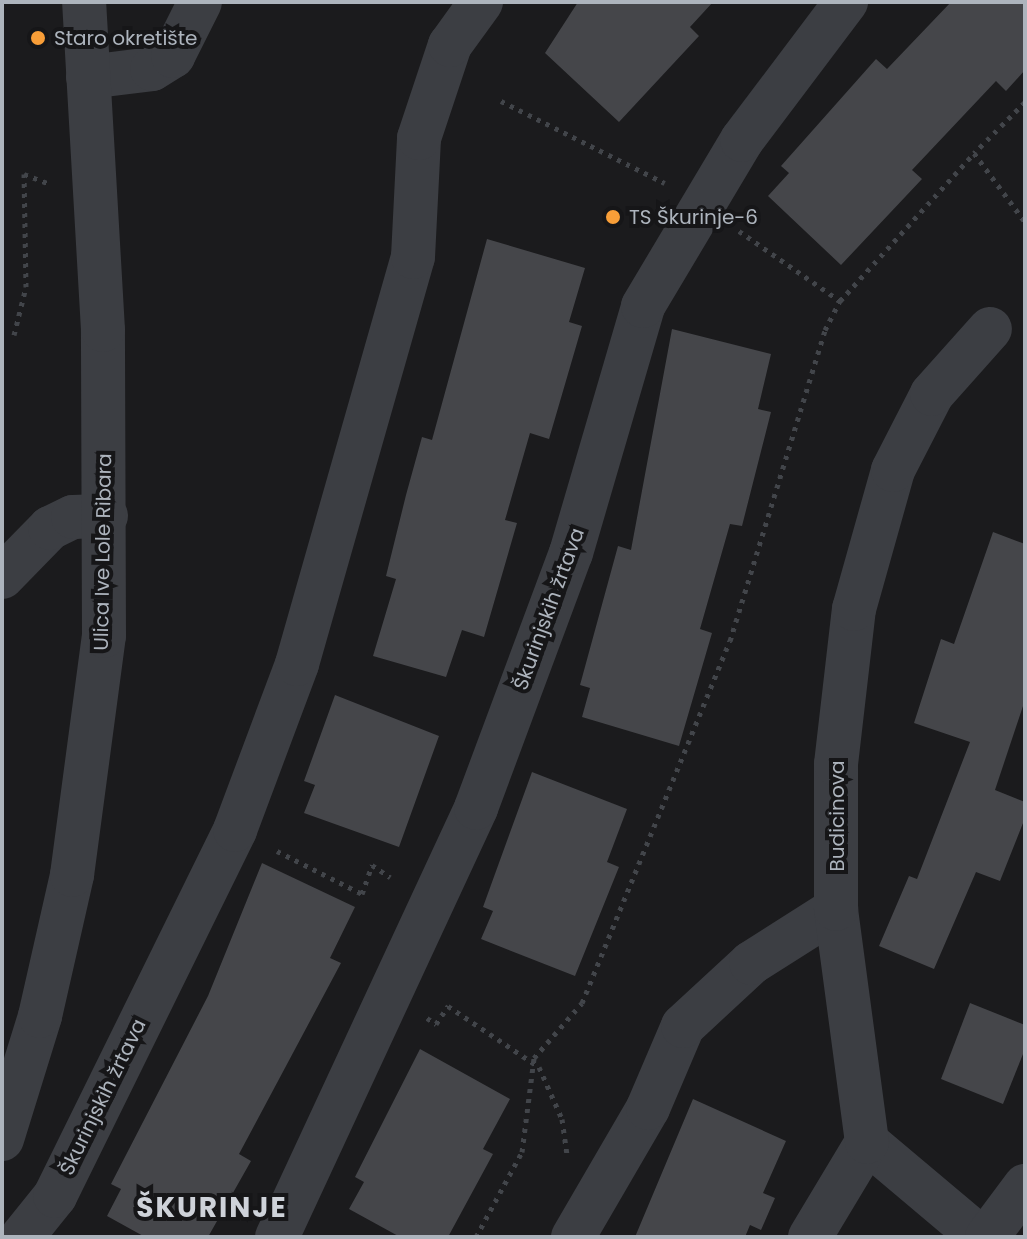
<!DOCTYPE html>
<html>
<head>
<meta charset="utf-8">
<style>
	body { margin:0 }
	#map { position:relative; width:1027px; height:1239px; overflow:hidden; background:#1b1b1d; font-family:Poppins,sans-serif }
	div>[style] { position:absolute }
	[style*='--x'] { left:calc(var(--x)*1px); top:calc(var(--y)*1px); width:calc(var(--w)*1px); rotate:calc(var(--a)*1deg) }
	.building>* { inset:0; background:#45464a }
	.path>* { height:5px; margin-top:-2.5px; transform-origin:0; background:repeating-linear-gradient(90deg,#42454a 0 4px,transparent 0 10px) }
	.minor>* { height:44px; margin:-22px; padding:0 22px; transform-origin:22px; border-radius:22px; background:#3c3e43 }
	.tertiary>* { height:44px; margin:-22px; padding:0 22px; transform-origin:22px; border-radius:22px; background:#3c3e43 }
	.dots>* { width:22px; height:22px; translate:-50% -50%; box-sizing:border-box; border:4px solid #161618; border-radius:50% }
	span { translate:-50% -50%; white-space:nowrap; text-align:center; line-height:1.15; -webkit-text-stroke:8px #161618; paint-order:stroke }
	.poi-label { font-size:20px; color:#adb4bd }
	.left { translate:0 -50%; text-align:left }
	.street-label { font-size:20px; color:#adb4bd }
	.district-label { font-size:28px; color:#ced2d9; font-weight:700; letter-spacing:2px }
	.frame { position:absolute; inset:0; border:4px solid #adb4bd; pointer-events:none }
</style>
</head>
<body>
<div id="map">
	<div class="building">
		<div style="clip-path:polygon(578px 2px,713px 2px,690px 27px,699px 36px,619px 122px,545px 53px)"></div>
		<div style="clip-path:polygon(951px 2px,1025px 2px,1025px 70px,1006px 91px,996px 81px,912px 170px,922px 179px,841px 265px,768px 196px,789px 173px,781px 166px,876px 59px,887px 69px)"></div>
		<div style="clip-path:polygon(487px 239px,585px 268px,569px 322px,582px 326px,549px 439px,530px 433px,505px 520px,517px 523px,484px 637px,462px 630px,446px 677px,373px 656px,396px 579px,386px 576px,406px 495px,422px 437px,432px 440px)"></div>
		<div style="clip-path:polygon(672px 329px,771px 354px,758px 409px,771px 412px,742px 526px,730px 524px,700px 629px,712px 633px,679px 746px,582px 717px,590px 688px,580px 685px,618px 546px,631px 550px)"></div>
		<div style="clip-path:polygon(993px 532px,1025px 544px,1025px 700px,995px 790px,1025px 802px,1025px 818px,1000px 881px,976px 872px,934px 969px,879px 946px,909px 876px,917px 879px,970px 742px,914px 723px,941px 639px,954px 644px)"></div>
		<div style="clip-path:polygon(335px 695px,439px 736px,399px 847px,304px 813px,315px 785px,304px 781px)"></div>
		<div style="clip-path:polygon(532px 772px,627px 809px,607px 862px,619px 867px,575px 976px,481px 939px,493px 911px,483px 907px)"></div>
		<div style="clip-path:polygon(262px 863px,355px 907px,330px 958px,341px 963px,239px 1154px,251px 1161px,208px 1237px,145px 1237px,107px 1216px,121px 1189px,111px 1184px,208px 996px)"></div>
		<div style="clip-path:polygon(970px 1003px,1025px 1025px,1025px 1049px,1003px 1104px,941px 1079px)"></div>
		<div style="clip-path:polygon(420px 1049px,510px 1099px,483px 1149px,493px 1154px,448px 1237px,400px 1237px,349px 1209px,364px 1182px,355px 1177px)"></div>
		<div style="clip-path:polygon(693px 1099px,786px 1141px,763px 1193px,775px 1198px,761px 1230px,750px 1225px,745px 1237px,635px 1237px)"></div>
	</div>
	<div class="path">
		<div style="--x:501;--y:101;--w:183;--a:26.6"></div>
		<div style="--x:1025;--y:102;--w:72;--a:135"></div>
		<div style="--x:974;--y:153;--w:86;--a:53.5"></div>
		<div style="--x:739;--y:231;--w:123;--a:34.7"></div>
		<div style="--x:14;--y:335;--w:49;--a:-76"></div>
		<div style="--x:26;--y:287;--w:113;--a:-91"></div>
		<div style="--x:24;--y:174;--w:26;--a:21"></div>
		<div style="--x:277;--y:851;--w:95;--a:26.8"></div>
		<div style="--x:362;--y:894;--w:31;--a:-71"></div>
		<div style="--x:372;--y:865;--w:22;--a:34"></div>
		<div style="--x:427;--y:1018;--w:11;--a:34"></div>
		<div style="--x:436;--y:1024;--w:22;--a:-56"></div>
		<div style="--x:448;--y:1006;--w:110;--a:33.8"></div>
		<div style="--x:539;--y:1067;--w:57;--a:66.1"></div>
		<div style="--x:562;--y:1119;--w:35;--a:82"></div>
		<div style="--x:476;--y:1237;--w:97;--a:-61.6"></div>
		<div style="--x:522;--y:1152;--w:95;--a:-82.7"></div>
		<div style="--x:534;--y:1058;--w:73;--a:-48.9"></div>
		<div style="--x:582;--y:1003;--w:391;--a:-67.8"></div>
		<div style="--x:730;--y:641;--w:325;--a:-73"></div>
		<div style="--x:825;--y:330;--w:33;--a:-63"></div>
		<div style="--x:840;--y:301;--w:200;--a:-47.8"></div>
	</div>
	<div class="minor">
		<div style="--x:88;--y:77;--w:64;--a:-7.1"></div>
		<div style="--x:152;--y:69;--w:25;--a:-32"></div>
		<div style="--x:173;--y:56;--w:60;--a:-63.4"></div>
		<div style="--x:2;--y:577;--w:69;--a:-45.6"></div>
		<div style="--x:50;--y:528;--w:25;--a:-26"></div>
		<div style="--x:73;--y:517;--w:33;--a:-2"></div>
		<div style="--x:867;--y:1142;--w:148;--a:40.1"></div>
		<div style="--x:22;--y:1237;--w:53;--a:-51.2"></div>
		<div style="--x:55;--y:1196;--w:408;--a:-63.8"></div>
		<div style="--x:235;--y:830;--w:177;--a:-69.5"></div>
		<div style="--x:297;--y:664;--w:423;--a:-74.1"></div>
		<div style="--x:413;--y:257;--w:119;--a:-87.1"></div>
		<div style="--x:419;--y:138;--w:98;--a:-71.6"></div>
		<div style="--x:450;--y:45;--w:53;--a:-54.2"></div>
		<div style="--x:277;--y:1237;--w:473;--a:-65.1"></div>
		<div style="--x:476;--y:808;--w:272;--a:-69.6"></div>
		<div style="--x:571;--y:553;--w:257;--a:-73.7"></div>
		<div style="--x:643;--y:306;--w:193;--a:-59.2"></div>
		<div style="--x:742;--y:140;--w:173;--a:-53"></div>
		<div style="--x:573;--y:1237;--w:149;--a:-59.8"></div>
		<div style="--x:648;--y:1108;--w:89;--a:-66.9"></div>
		<div style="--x:683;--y:1026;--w:93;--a:-42.8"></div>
		<div style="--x:751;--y:963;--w:101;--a:-32.4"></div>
		<div style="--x:810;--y:1237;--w:111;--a:-59"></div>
		<div style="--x:867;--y:1142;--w:235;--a:-97.6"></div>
		<div style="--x:836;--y:909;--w:145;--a:-90"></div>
		<div style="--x:836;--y:764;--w:156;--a:-83.4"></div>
		<div style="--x:854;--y:609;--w:144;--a:-74.3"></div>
		<div style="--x:893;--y:470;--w:85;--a:-62.8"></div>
		<div style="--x:932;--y:394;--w:87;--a:-48.3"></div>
		<div style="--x:987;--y:1237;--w:64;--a:-53.3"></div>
	</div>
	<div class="tertiary">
		<div style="--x:2;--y:1139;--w:129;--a:-72.8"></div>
		<div style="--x:40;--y:1016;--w:145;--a:-77.2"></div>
		<div style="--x:72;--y:875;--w:241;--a:-82.4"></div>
		<div style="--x:104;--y:636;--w:306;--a:-90.2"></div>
		<div style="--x:103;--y:330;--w:329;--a:-93.3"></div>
	</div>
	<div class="dots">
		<div style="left:38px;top:38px;background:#f89e38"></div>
		<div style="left:613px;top:217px;background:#f89e38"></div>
	</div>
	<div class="poi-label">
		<span class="left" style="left:54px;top:38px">Staro okretište</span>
		<span class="left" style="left:629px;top:217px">TS Škurinje-6</span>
	</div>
	<div class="street-label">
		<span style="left:103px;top:552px;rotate:-89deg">Ulica Ive Lole Ribara</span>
		<span style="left:549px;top:609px;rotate:-70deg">Škurinjskih žrtava</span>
		<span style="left:837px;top:816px;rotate:-90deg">Budicinova</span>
		<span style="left:103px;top:1097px;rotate:-64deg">Škurinjskih žrtava</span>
	</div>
	<div class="district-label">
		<span style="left:212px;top:1208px">ŠKURINJE</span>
	</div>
	<div class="frame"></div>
</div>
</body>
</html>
